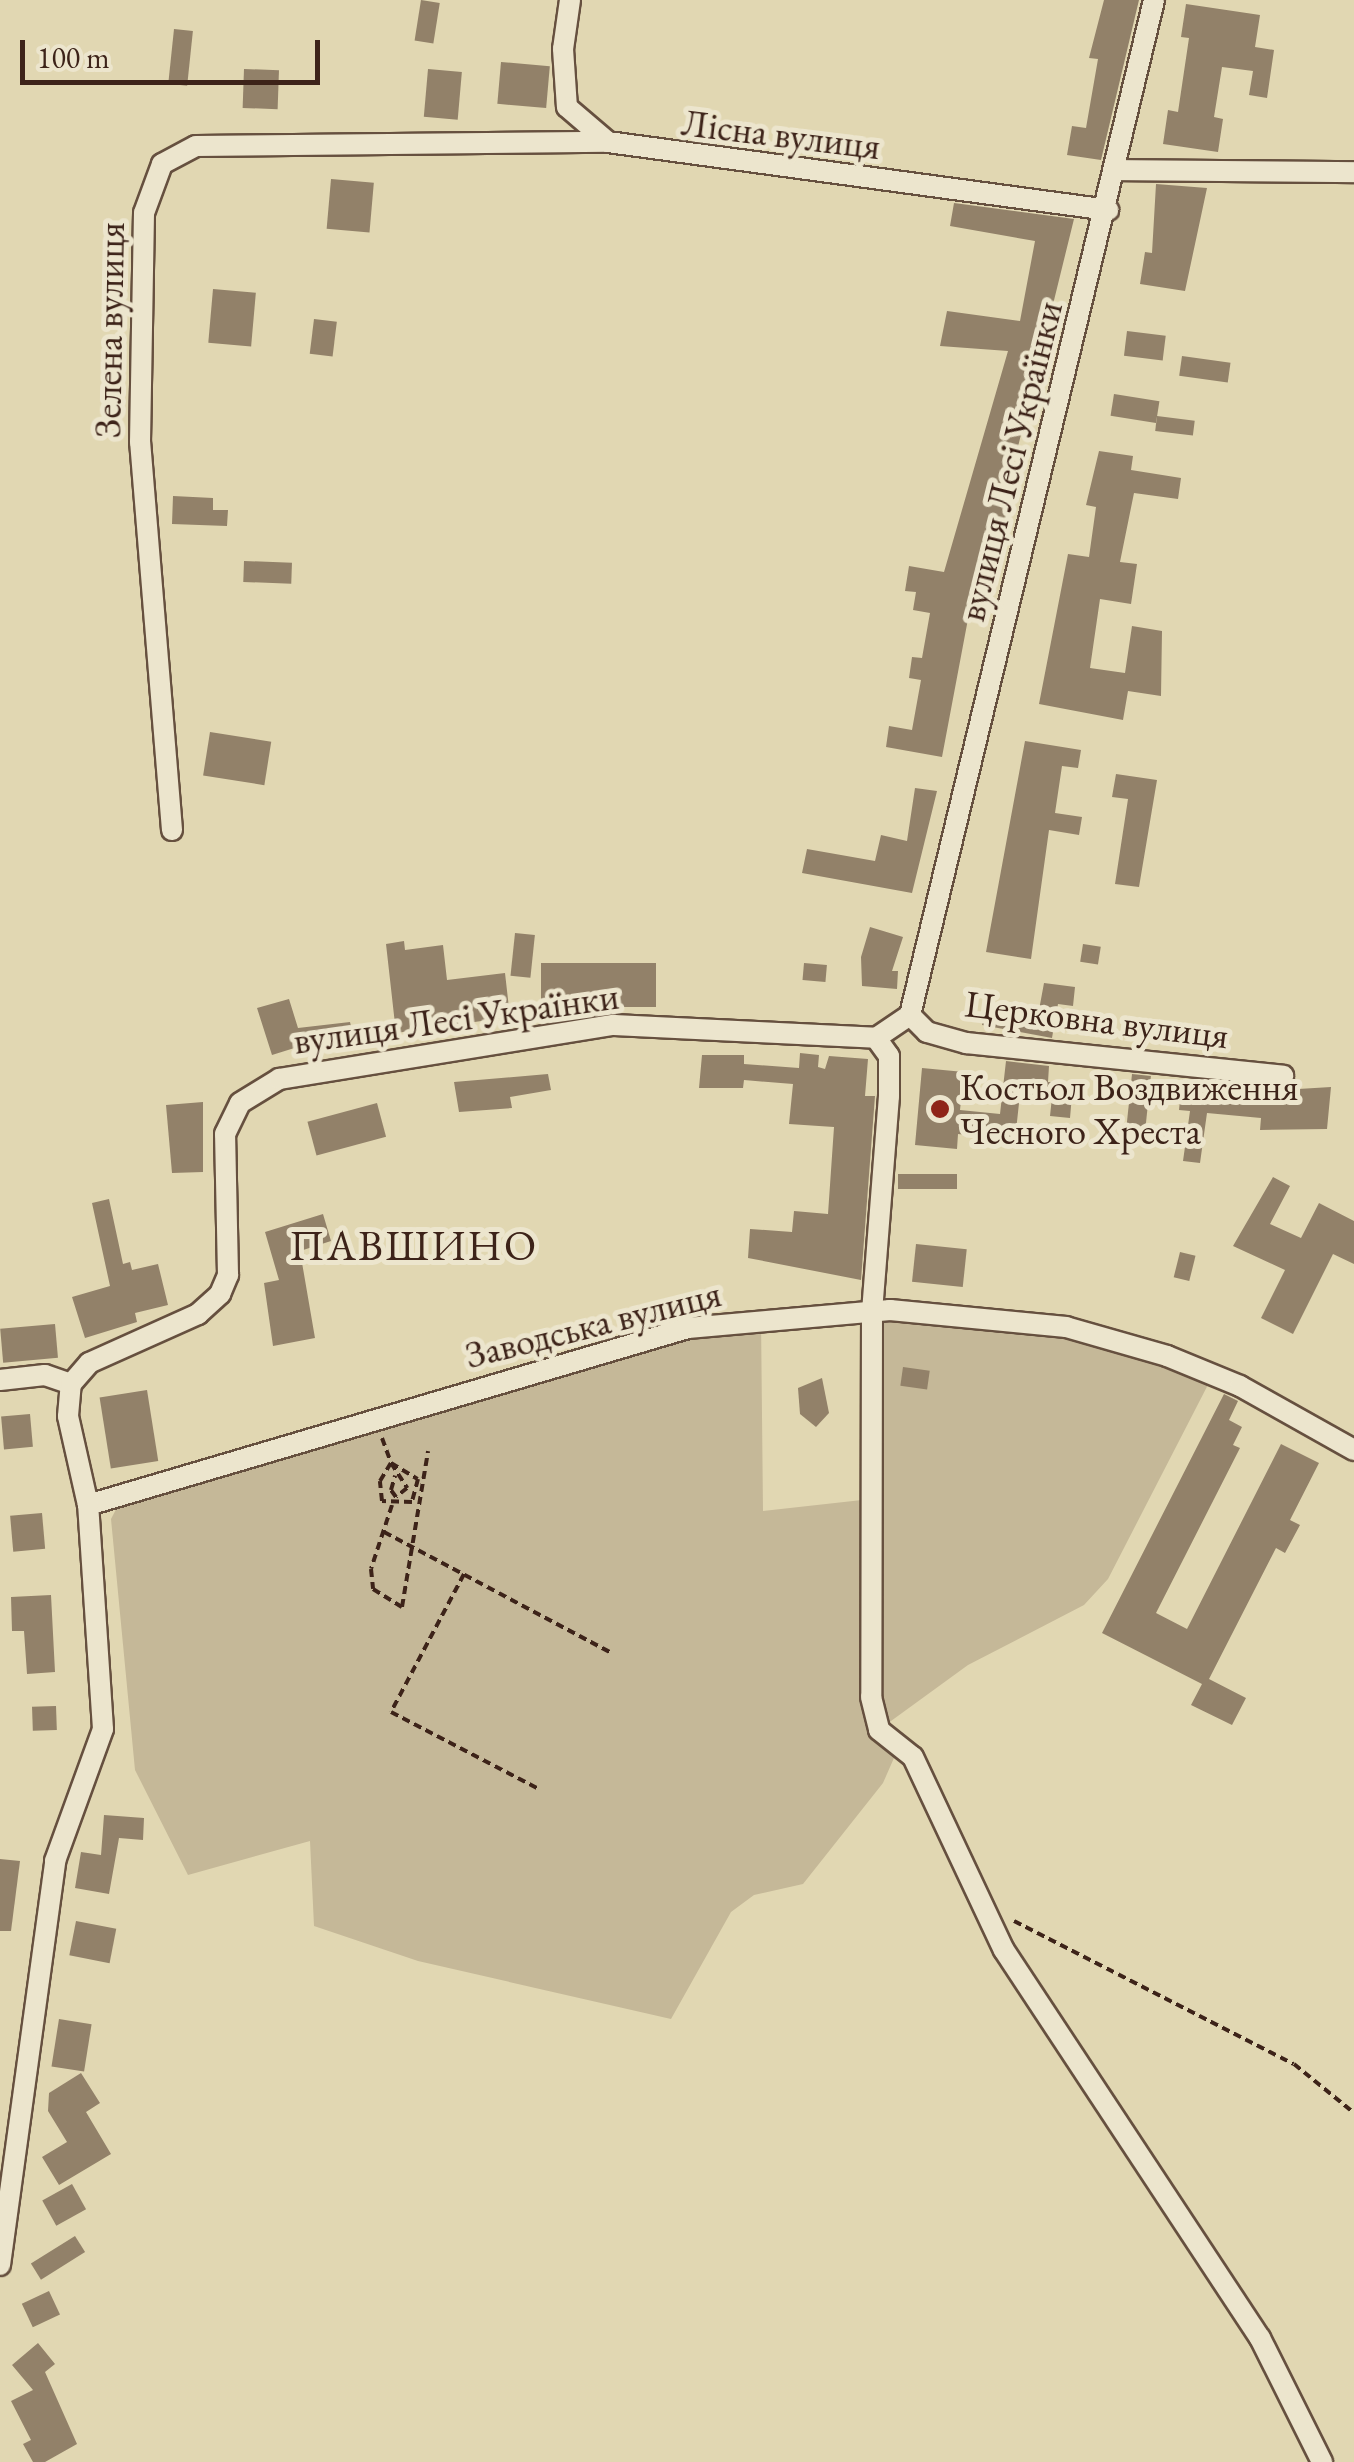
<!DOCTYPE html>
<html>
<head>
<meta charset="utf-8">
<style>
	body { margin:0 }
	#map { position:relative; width:1354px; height:2462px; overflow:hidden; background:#e1d7b2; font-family:"EB Garamond",serif }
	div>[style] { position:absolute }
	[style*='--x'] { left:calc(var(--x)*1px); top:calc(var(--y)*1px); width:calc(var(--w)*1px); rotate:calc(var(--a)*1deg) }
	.green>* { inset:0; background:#c5b898 }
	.building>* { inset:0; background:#928169; transform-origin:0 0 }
	.path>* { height:4px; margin-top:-2px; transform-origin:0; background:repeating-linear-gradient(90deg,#3d2319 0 8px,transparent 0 13px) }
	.roads { filter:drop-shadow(2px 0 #66503f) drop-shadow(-2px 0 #66503f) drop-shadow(0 2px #66503f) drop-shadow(0 -2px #66503f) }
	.minor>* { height:20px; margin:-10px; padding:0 10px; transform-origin:10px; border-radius:10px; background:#ece5cd }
	.dots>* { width:28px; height:28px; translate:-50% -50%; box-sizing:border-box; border:5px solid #ece5cd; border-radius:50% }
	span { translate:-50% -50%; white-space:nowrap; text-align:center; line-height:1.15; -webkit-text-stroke:10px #ece5cd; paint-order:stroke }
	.street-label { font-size:38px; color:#3d2319 }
	.poi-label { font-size:38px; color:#3d2319 }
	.left { translate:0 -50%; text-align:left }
	.quarter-label { font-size:42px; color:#3d2319; letter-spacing:2.5px }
	.scale { position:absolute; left:20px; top:40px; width:300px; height:45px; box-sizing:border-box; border:5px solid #3d2319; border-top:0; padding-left:12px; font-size:30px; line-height:35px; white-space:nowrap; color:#3d2319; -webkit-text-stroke:8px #ece5cd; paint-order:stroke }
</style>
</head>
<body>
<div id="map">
	<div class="green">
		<div style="clip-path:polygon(872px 1311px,1066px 1327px,1213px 1375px,1108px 1579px,1084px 1605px,968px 1665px,880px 1729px,901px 1742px,883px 1783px,803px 1884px,754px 1895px,731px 1912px,671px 2019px,418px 1961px,314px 1926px,310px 1841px,188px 1875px,135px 1770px,111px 1519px,124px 1494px,607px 1351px,761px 1319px,763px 1511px,871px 1499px)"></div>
	</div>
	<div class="building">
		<div style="left:421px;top:0;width:19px;height:41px;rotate:9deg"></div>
		<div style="clip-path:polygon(1104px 0,1139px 0,1101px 160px,1067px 155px,1072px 126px,1086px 128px,1098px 59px,1089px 58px)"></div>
		<div style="clip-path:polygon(1186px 4px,1260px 15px,1255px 47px,1274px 50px,1267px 98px,1249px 95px,1253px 71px,1222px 67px,1214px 117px,1223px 119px,1218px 152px,1163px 144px,1168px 110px,1178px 112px,1189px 38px,1181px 37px)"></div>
		<div style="left:174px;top:29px;width:19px;height:55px;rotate:6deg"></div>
		<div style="left:501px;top:62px;width:49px;height:42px;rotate:5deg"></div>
		<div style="left:244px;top:69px;width:35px;height:39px;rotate:2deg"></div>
		<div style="left:428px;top:69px;width:34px;height:48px;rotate:5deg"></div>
		<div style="left:331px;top:179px;width:43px;height:50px;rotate:5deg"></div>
		<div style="clip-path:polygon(1156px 184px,1207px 188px,1185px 291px,1140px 284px,1145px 252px,1152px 253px)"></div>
		<div style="clip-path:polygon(954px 203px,1074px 219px,1014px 463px,1004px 532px,996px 531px,980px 604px,968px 619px,942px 757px,886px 747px,889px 726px,912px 730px,921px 680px,909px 678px,912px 657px,922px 658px,930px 613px,913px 610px,916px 592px,905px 591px,909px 566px,944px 572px,1008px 351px,940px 346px,947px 311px,1020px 321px,1035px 241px,950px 226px)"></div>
		<div style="left:213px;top:289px;width:43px;height:54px;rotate:5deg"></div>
		<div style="left:314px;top:319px;width:23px;height:35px;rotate:7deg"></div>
		<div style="left:1127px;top:331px;width:39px;height:25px;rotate:7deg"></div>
		<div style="left:1182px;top:356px;width:49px;height:20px;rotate:8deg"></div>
		<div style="left:1114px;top:394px;width:46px;height:22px;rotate:9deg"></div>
		<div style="left:1157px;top:416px;width:38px;height:15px;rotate:7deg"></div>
		<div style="clip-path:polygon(1099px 451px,1133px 456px,1131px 470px,1181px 478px,1178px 499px,1134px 493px,1120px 562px,1137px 564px,1131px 604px,1100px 599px,1090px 668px,1125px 673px,1132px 626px,1162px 631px,1161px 696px,1128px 691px,1123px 720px,1039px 704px,1068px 554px,1089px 557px,1096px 507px,1086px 505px)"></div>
		<div style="clip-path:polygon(173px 496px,213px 498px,213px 510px,228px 510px,227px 526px,172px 524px)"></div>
		<div style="left:244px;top:561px;width:48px;height:21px;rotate:2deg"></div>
		<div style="left:210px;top:732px;width:62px;height:44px;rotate:9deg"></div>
		<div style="clip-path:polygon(1025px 741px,1081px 750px,1078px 768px,1062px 766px,1055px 813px,1082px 817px,1079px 835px,1049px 830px,1031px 959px,986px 952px)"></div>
		<div style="clip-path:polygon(1116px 774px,1157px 780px,1139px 887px,1115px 884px,1128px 799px,1112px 797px)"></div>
		<div style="clip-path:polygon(915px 788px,937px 791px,912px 893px,802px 873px,807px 849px,875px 861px,881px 835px,907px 841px)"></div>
		<div style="clip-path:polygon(870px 927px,903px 937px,892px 971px,898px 971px,897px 989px,862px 986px,861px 957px)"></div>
		<div style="left:515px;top:933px;width:20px;height:43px;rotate:6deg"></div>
		<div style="clip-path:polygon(404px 941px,405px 950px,443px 945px,447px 980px,505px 973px,510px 1017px,396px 1033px,386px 944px)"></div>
		<div style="left:1083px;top:944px;width:18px;height:18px;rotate:9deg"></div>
		<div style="left:656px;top:963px;width:44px;height:115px;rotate:90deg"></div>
		<div style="left:804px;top:963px;width:23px;height:17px;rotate:5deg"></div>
		<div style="clip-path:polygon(1044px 983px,1075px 987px,1073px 1006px,1058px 1004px,1052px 1038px,982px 1025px,986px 1002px,1039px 1010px)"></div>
		<div style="clip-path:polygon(289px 999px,298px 1028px,350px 1022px,352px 1030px,272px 1055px,257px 1008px)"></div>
		<div style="clip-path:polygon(800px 1053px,819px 1055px,818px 1067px,825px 1069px,829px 1056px,868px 1059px,865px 1096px,875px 1096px,861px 1280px,748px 1258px,750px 1229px,792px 1232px,794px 1211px,828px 1214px,834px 1127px,789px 1124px,793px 1084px,744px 1080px,743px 1088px,699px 1088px,702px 1055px,744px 1055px,744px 1064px,799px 1068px)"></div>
		<div style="clip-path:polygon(1006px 1061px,1049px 1066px,1048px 1082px,1073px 1084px,1070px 1118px,1050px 1116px,1052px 1097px,1020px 1094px,1015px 1140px,958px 1134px,957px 1149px,915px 1145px,922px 1068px,964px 1072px,960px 1110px,1000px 1114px)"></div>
		<div style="clip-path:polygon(548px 1074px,551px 1090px,510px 1097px,512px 1108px,459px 1112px,454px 1082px)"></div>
		<div style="left:1132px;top:1074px;width:19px;height:63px;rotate:6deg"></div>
		<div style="clip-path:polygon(1182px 1079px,1282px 1090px,1331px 1087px,1327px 1129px,1260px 1130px,1261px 1118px,1207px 1113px,1200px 1163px,1183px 1161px,1190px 1111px,1179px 1110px)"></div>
		<div style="clip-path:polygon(203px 1102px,203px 1172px,172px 1173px,166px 1105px)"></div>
		<div style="left:377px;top:1103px;width:35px;height:72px;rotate:75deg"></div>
		<div style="left:957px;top:1174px;width:15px;height:59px;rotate:90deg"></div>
		<div style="clip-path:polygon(1273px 1177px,1290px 1186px,1270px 1224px,1301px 1238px,1319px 1203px,1354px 1221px,1354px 1264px,1333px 1254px,1293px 1334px,1261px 1318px,1285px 1270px,1233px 1246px)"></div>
		<div style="clip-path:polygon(109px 1199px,123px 1264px,130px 1262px,132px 1270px,158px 1264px,168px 1305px,135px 1313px,137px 1322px,85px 1338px,72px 1297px,110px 1286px,92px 1203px)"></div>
		<div style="clip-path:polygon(323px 1214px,331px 1241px,300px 1251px,315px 1338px,273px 1346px,264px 1283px,279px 1280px,265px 1232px)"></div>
		<div style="left:916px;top:1244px;width:51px;height:38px;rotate:6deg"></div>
		<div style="left:1180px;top:1252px;width:16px;height:26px;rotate:14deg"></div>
		<div style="left:55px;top:1324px;width:34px;height:55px;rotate:85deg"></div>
		<div style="left:903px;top:1367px;width:27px;height:19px;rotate:8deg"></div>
		<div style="clip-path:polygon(822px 1378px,829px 1413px,816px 1427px,800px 1414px,798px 1388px)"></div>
		<div style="left:147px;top:1390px;width:72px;height:48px;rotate:81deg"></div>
		<div style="clip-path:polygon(1224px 1394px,1238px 1401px,1229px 1420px,1242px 1427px,1233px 1445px,1240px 1448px,1156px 1613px,1187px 1629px,1281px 1444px,1319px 1463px,1290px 1520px,1300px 1525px,1285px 1553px,1276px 1548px,1209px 1679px,1246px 1698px,1232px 1725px,1191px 1705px,1202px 1684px,1102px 1633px)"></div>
		<div style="left:30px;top:1414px;width:33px;height:29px;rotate:85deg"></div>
		<div style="left:42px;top:1513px;width:36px;height:32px;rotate:85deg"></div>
		<div style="clip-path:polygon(51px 1595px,55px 1672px,27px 1674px,24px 1631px,12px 1631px,11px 1597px)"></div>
		<div style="left:56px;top:1706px;width:24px;height:24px;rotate:88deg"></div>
		<div style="clip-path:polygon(104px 1815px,144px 1818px,143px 1840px,119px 1838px,109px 1894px,75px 1888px,81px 1852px,101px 1855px)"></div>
		<div style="clip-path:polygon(0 1859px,20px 1861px,11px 1931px,0 1931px)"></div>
		<div style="left:76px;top:1921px;width:41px;height:35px;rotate:11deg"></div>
		<div style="left:59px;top:2019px;width:33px;height:48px;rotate:9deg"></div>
		<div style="clip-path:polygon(81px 2073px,100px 2103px,86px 2112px,111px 2154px,59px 2185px,42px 2157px,67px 2142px,48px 2111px,49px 2093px)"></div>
		<div style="left:72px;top:2184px;width:29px;height:34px;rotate:61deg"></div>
		<div style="left:75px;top:2236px;width:19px;height:52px;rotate:58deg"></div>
		<div style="left:49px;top:2291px;width:26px;height:30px;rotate:65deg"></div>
		<div style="clip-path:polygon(38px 2343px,55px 2364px,45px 2372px,77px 2444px,45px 2462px,33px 2462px,23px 2444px,31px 2440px,11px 2401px,33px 2390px,12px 2365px)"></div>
	</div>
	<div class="path">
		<div style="--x:382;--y:1438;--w:27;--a:70"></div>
		<div style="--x:391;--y:1463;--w:31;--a:31"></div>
		<div style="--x:418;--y:1479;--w:24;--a:105"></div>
		<div style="--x:412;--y:1502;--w:30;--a:-178"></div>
		<div style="--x:382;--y:1501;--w:20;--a:-96"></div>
		<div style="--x:380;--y:1481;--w:21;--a:-59"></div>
		<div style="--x:391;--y:1463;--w:30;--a:57"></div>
		<div style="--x:407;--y:1488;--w:14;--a:141"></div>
		<div style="--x:396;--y:1497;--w:9;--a:-126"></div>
		<div style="--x:391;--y:1490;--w:15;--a:-74"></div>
		<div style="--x:392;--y:1505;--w:67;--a:108.2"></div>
		<div style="--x:371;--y:1569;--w:20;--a:84"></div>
		<div style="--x:373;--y:1589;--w:34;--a:32"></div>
		<div style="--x:402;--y:1607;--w:158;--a:-80.5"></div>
		<div style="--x:384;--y:1532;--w:258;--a:28"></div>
		<div style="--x:464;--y:1574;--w:156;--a:117.9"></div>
		<div style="--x:391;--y:1712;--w:165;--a:27.5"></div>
		<div style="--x:1014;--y:1921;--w:314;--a:27.1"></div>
		<div style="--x:1294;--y:2064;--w:77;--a:39.2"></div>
	</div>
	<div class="roads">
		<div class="minor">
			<div style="--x:570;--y:0;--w:49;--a:98.1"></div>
			<div style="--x:563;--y:49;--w:58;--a:86.1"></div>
			<div style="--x:567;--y:107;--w:54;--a:40.5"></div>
			<div style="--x:608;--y:142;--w:505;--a:7.74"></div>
			<div style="--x:1117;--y:170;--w:237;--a:0.5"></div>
			<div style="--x:172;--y:830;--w:389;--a:-94.7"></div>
			<div style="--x:140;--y:442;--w:229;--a:-89"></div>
			<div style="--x:144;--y:213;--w:52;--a:-69.8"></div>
			<div style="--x:162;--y:164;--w:38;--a:-28"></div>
			<div style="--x:196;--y:146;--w:412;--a:-0.6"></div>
			<div style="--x:910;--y:1015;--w:24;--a:45"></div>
			<div style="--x:927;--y:1032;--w:41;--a:15.8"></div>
			<div style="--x:966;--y:1043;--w:319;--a:5.9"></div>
			<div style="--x:876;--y:1038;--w:22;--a:54"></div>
			<div style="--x:889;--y:1056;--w:40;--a:90"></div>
			<div style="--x:889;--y:1096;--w:216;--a:94.5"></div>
			<div style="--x:872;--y:1311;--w:386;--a:90.1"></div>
			<div style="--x:871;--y:1697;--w:34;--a:76"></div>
			<div style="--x:879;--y:1730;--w:43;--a:38.5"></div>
			<div style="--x:913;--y:1757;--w:213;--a:64.8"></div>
			<div style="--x:1004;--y:1950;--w:465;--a:56.6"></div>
			<div style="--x:1260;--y:2338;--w:139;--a:63.4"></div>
			<div style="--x:0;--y:1380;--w:45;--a:-6.3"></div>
			<div style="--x:45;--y:1375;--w:28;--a:19"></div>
			<div style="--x:88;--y:1505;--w:626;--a:-16.44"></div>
			<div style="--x:688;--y:1328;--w:203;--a:-5.1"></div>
			<div style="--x:890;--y:1310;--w:177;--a:5.5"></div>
			<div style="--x:1066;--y:1327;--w:105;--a:16"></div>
			<div style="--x:1167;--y:1356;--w:79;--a:22.3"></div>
			<div style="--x:1240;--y:1386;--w:131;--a:29.3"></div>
			<div style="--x:0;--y:2265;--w:408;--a:-82.2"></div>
			<div style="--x:55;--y:1861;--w:140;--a:-70"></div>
			<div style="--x:103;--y:1729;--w:225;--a:-93.8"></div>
			<div style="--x:88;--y:1505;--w:91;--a:-102.7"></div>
			<div style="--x:68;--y:1416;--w:32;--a:-85"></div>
			<div style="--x:71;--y:1384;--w:28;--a:-49"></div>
			<div style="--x:89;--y:1363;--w:120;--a:-24.2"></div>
			<div style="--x:198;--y:1314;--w:30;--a:-42"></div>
			<div style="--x:220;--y:1294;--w:21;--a:-67"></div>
			<div style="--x:228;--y:1275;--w:141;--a:-91.2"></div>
			<div style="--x:225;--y:1134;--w:34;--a:-64"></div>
			<div style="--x:240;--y:1103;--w:46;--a:-31.6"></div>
			<div style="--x:279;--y:1079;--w:339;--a:-9.2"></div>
			<div style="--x:614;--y:1025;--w:262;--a:2.8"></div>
			<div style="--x:876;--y:1038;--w:41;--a:-34.1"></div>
			<div style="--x:910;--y:1015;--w:1044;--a:-76.48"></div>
		</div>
	</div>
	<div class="dots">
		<div style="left:940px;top:1109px;background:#8f2418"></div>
	</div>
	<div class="street-label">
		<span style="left:781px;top:134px;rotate:7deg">Лісна вулиця</span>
		<span style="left:109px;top:330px;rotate:-89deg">Зелена вулиця</span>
		<span style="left:1010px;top:461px;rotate:-76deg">вулиця Лесі Українки</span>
		<span style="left:456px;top:1018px;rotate:-8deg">вулиця Лесі Українки</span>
		<span style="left:1097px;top:1019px;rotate:7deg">Церковна вулиця</span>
		<span style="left:593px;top:1324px;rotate:-14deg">Заводська вулиця</span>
	</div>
	<div class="poi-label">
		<span class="left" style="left:960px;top:1109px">Костьол Воздвиження<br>Чесного Хреста</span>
	</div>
	<div class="quarter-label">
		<span style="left:414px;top:1246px">ПАВШИНО</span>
	</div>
	<div class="scale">100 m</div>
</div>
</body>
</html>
